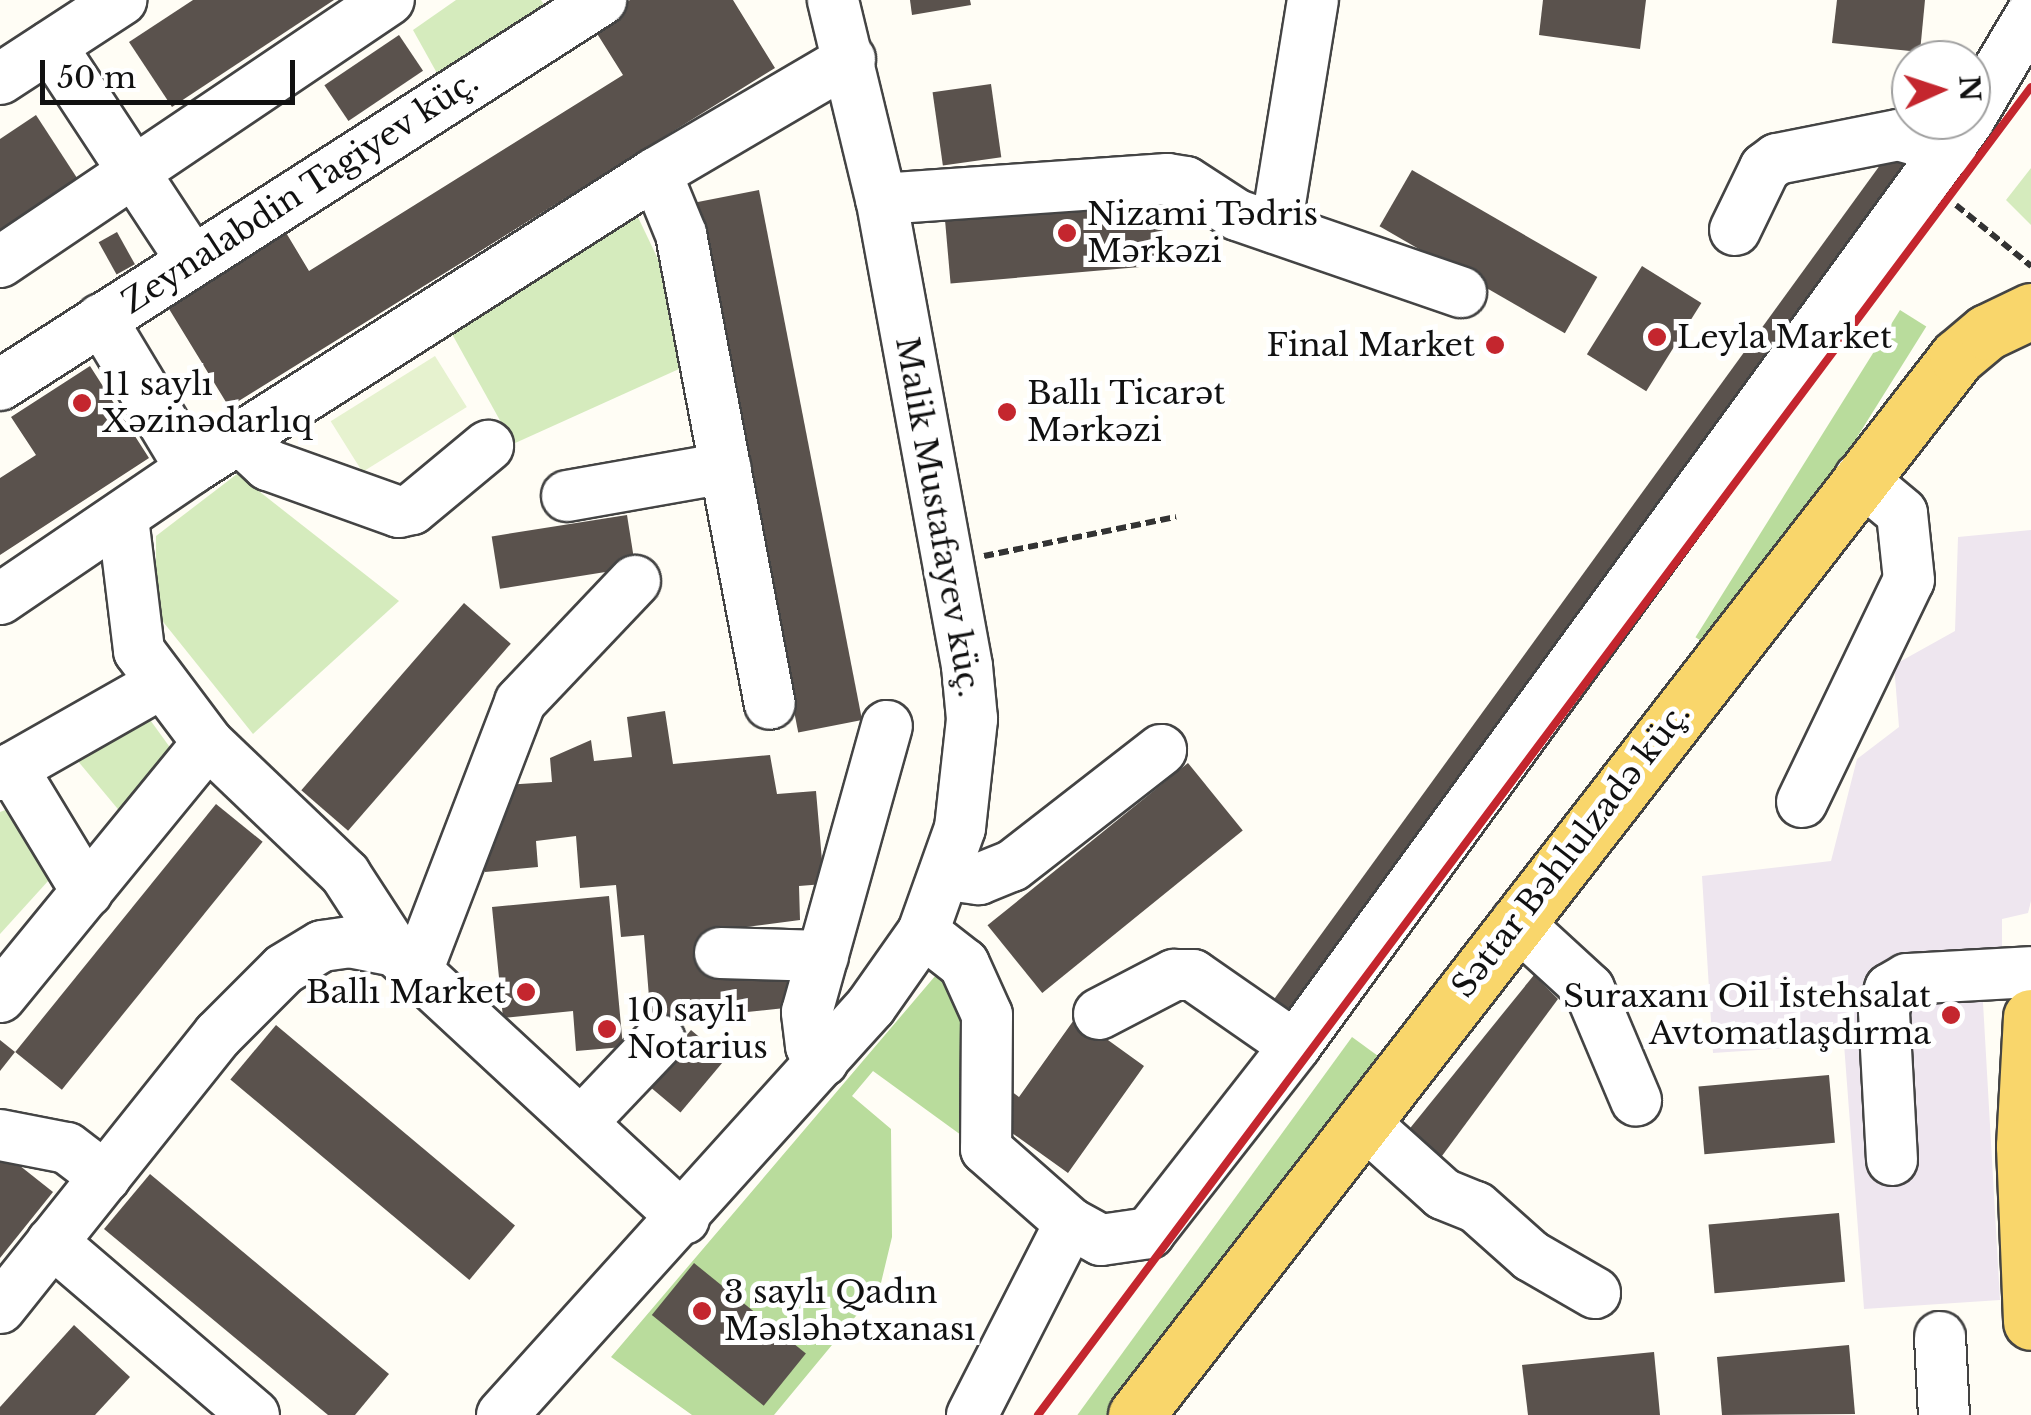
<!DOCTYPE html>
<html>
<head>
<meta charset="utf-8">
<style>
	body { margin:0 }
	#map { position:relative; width:2031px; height:1415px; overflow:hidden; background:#fffdf5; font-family:"Libre Baskerville",serif }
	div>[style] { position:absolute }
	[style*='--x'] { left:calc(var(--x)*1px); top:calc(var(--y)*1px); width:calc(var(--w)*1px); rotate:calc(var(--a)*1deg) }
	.industrial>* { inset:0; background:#eee6ef }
	.green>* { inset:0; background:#d5ebbd }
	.forest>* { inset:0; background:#b9dc9c; transform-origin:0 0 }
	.pitch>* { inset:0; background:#e6f2cf; transform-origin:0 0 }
	.building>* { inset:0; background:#5a524d; transform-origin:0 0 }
	.path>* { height:6px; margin-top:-3px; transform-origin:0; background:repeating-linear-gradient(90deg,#333 0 10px,transparent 0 15px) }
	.roads { filter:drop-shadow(2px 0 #444) drop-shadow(-2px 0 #444) drop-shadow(0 2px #444) drop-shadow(0 -2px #444) }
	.minor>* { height:50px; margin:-25px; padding:0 25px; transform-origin:25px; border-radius:25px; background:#fff }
	.major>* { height:55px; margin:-27.5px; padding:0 27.5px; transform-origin:27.5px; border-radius:27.5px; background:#f9d66b }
	.rail>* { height:8px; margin:-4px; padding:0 4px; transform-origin:4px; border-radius:4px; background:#c4262e }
	.dots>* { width:28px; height:28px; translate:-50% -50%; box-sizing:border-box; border:5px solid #fff; border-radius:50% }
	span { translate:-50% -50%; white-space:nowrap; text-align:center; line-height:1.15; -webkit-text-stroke:10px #fff; paint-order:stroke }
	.street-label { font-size:32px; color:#111 }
	.poi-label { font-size:32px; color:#111 }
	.left { translate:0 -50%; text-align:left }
	.right { translate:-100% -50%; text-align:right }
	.north { position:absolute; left:1891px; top:40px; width:100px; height:100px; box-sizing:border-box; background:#fff; border:2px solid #a0a0a0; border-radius:50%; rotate:87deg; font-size:28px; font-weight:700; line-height:40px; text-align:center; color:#111 }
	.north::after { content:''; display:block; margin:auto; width:35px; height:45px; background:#c4262e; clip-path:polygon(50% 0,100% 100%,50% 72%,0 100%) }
	.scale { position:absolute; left:40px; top:60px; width:255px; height:45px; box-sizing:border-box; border:5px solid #111; border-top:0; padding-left:12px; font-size:30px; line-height:35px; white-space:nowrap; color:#111; -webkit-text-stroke:8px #fff; paint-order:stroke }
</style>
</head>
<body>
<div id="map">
	<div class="industrial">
		<div style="clip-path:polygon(2031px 530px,2031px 901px,2028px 913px,2002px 919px,2002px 947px,1980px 950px,2000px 1300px,1864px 1309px,1844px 1044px,1713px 1053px,1702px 876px,1831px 861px,1857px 759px,1899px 727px,1894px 665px,1955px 631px,1958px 537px)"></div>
	</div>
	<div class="green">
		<div style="clip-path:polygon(456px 0,541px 0,546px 8px,438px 75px,413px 30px)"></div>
		<div style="clip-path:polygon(2031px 168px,2031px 225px,2006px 200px)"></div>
		<div style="clip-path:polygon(635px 211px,669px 282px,679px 369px,513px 444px,452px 334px)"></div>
		<div style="clip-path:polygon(237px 474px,399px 601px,253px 734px,156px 613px,156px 536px)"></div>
		<div style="clip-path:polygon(148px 717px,174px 753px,122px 814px,77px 760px)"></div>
		<div style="clip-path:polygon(8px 809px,49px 880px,0 934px,0 812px)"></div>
	</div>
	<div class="forest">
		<div style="left:1900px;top:310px;width:31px;height:386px;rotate:32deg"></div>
		<div style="clip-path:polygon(936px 975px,955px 989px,967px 1010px,972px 1090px,961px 1135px,873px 1071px,852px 1096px,891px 1129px,892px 1237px,880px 1287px,774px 1415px,692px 1415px,611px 1357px)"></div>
		<div style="left:1352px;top:1037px;width:39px;height:477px;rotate:36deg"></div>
	</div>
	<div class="pitch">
		<div style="left:435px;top:356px;width:60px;height:123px;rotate:58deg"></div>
	</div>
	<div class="building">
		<div style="clip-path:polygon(193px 0,334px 0,172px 107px,129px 42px)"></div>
		<div style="clip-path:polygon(630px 0,733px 0,775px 68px,229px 407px,166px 304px,285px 231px,309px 271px,623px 75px,591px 24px)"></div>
		<div style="clip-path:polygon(910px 0,970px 0,971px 5px,912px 15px)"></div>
		<div style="clip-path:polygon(1543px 0,1646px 0,1640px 49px,1539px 35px)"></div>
		<div style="clip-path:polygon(1837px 0,1925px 0,1920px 52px,1832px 43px)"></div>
		<div style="left:399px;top:35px;width:43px;height:90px;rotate:56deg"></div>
		<div style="left:991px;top:84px;width:74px;height:59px;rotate:82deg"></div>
		<div style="clip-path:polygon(36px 115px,79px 181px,0 232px,0 139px)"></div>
		<div style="left:1891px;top:150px;width:24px;height:1055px;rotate:36deg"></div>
		<div style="left:1412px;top:170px;width:214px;height:65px;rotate:30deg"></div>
		<div style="left:759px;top:190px;width:540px;height:65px;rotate:79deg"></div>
		<div style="left:1160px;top:199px;width:66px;height:216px;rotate:85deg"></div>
		<div style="left:117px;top:232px;width:37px;height:21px;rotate:61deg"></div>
		<div style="left:1642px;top:266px;width:70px;height:104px;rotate:32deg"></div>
		<div style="clip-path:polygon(90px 366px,149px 458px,0 555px,0 478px,36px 455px,11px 417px)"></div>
		<div style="left:627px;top:515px;width:53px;height:137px;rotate:81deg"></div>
		<div style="left:464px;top:603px;width:62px;height:248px;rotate:41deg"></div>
		<div style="clip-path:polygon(665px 711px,673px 764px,770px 755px,777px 794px,816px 791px,824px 884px,799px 886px,800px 920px,730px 929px,798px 967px,785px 1008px,651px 1022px,644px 935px,621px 937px,616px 885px,580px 888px,576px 836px,536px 841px,538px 867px,485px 872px,481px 829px,502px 785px,552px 782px,550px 758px,591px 740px,594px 761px,632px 757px,627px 717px)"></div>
		<div style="left:1188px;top:763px;width:87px;height:258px;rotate:51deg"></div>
		<div style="left:216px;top:804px;width:60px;height:319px;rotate:39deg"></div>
		<div style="clip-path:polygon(609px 896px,623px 1047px,576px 1051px,573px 1011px,503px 1018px,492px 907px)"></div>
		<div style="clip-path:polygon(1534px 975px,1558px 999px,1439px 1160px,1407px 1132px)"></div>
		<div style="clip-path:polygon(1076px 1017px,1144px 1066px,1068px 1173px,998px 1123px,1007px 1088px,1019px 1097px)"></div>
		<div style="left:276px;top:1025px;width:312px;height:71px;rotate:40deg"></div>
		<div style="left:691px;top:1030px;width:45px;height:70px;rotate:40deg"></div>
		<div style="clip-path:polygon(0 1040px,15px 1052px,0 1071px)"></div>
		<div style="left:1829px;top:1075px;width:68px;height:131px;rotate:85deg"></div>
		<div style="clip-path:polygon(5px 1154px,53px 1192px,0 1258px,0 1161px)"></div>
		<div style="clip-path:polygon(150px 1174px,389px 1374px,355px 1415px,328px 1415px,104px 1229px)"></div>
		<div style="left:1839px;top:1213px;width:69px;height:131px;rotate:85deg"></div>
		<div style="left:694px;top:1263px;width:144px;height:67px;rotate:39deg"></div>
		<div style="clip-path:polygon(74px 1325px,130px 1377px,95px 1415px,0 1415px,0 1407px)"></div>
		<div style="clip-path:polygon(1849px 1345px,1855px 1414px,1722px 1415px,1717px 1357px)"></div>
		<div style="clip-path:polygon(1654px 1352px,1660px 1415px,1528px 1415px,1522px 1365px)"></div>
	</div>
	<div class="path">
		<div style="--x:1956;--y:205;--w:97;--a:39.1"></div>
		<div style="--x:984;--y:556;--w:196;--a:-11.5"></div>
	</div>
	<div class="roads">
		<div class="minor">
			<div style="--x:51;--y:46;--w:257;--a:56.7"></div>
			<div style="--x:0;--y:79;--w:145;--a:-33.1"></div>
			<div style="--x:1971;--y:116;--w:117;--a:-59.3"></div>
			<div style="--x:656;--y:173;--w:66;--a:67.7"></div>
			<div style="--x:681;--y:234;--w:478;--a:79.3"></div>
			<div style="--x:881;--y:199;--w:287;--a:-4"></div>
			<div style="--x:1167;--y:179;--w:19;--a:9"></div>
			<div style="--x:1186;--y:182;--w:61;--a:32.9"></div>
			<div style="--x:1237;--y:215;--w:237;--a:19"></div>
			<div style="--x:1276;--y:228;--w:231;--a:-80.8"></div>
			<div style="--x:1735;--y:230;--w:69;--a:-64.2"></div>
			<div style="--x:1765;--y:168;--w:15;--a:-37"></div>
			<div style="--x:1777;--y:159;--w:123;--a:-11.2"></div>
			<div style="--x:1898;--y:135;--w:55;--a:15.8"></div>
			<div style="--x:0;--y:262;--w:469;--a:-34"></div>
			<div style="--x:101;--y:319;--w:175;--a:59"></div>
			<div style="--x:0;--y:385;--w:714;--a:-32.64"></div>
			<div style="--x:239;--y:438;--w:40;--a:43"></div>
			<div style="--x:268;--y:465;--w:139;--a:19.7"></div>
			<div style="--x:399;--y:512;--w:13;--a:-13"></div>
			<div style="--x:412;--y:509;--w:99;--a:-39.7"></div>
			<div style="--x:567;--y:496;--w:161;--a:-10"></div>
			<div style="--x:123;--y:518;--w:134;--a:83.1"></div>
			<div style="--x:139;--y:651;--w:115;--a:53.1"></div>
			<div style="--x:208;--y:743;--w:190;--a:43.7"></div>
			<div style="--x:345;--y:874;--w:92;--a:57"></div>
			<div style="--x:0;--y:599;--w:231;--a:-34.2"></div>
			<div style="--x:191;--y:469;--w:551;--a:-32.48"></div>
			<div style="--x:656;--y:173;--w:225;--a:-30.4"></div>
			<div style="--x:12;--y:768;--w:145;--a:58.8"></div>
			<div style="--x:0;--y:775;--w:184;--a:-29.6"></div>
			<div style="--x:1802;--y:802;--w:246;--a:-64.3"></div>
			<div style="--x:1909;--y:580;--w:67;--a:-96"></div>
			<div style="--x:1902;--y:513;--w:55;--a:-140.2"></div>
			<div style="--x:949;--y:875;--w:30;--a:8"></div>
			<div style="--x:979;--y:879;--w:35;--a:-22"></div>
			<div style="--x:1012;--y:866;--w:189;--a:-37.9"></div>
			<div style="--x:1516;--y:922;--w:99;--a:42.5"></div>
			<div style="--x:1589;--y:989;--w:121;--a:67.1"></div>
			<div style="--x:923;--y:932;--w:52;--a:38"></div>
			<div style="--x:964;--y:964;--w:56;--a:65.7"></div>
			<div style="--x:987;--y:1015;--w:134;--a:90.4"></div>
			<div style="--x:986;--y:1149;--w:112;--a:41.4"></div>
			<div style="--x:1070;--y:1223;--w:216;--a:117"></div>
			<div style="--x:720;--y:953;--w:103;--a:1.7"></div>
			<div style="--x:417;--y:971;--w:288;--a:-69"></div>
			<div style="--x:520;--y:702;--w:167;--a:-46.5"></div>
			<div style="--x:0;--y:997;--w:328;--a:-50.7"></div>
			<div style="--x:1099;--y:1014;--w:85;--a:-27.5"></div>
			<div style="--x:1174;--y:975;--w:19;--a:0"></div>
			<div style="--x:1193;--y:975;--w:124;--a:34.8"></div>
			<div style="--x:823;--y:1061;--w:19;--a:-129"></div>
			<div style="--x:811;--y:1046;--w:34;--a:-97"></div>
			<div style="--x:807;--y:1012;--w:297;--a:-74.4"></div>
			<div style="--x:1362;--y:1121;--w:109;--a:42"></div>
			<div style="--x:1443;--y:1194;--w:35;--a:22"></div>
			<div style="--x:1476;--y:1207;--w:74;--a:41.7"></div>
			<div style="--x:1531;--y:1256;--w:74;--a:30"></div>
			<div style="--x:582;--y:1122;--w:113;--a:-46.4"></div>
			<div style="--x:0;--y:1135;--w:68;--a:11"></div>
			<div style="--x:67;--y:1148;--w:48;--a:37.3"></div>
			<div style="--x:1892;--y:1160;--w:150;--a:-93.1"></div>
			<div style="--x:1884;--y:1010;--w:22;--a:-74"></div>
			<div style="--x:1890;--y:989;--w:20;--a:-30"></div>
			<div style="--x:1907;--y:979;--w:124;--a:-3.2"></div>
			<div style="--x:1070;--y:1223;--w:35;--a:29"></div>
			<div style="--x:1101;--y:1240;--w:49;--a:-8.3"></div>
			<div style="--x:1149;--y:1233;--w:237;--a:-52"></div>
			<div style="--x:1295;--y:1046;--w:1145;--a:-53.95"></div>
			<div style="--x:52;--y:1242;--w:266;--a:40.6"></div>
			<div style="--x:0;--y:1308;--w:349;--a:-51.4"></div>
			<div style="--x:218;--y:1035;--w:93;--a:-45"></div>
			<div style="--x:284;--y:969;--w:44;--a:-31.2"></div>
			<div style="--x:322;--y:946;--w:27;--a:-8"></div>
			<div style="--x:349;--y:942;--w:47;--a:11.1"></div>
			<div style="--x:395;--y:951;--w:394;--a:42.8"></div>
			<div style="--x:1940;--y:1337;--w:78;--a:87.1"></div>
			<div style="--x:502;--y:1415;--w:551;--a:-47.94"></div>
			<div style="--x:871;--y:1006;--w:90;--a:-54.9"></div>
			<div style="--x:923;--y:932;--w:110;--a:-70.4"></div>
			<div style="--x:960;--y:828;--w:110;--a:-83.7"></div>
			<div style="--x:972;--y:719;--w:53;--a:-95.4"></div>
			<div style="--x:967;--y:666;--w:475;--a:-100.4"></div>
			<div style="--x:881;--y:199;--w:205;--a:-103.6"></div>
		</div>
		<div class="major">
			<div style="--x:2031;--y:1017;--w:129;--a:93.1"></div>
			<div style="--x:2024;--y:1146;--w:176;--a:87.7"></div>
			<div style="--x:1136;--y:1415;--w:1339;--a:-52.19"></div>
			<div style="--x:1957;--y:357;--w:39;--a:-40"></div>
			<div style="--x:1987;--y:332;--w:49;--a:-25.5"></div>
		</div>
	</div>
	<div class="rail">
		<div style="--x:1038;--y:1415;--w:1658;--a:-53.21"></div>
	</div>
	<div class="dots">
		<div style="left:1067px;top:233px;background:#c4262e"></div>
		<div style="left:1657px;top:337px;background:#c4262e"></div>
		<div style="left:1495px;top:345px;background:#c4262e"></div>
		<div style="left:82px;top:403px;background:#c4262e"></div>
		<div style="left:1007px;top:412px;background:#c4262e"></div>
		<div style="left:526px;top:992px;background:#c4262e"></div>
		<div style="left:1951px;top:1015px;background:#c4262e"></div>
		<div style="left:607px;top:1029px;background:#c4262e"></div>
		<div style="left:702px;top:1311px;background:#c4262e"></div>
	</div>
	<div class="street-label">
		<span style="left:300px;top:192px;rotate:-33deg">Zeynalabdin Tagiyev küç.</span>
		<span style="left:938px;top:517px;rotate:80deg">Malik Mustafayev küç.</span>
		<span style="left:1571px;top:850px;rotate:-52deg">Səttar Bəhlulzadə küç.</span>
	</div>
	<div class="poi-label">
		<span class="left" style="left:1087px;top:233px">Nizami Tədris<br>Mərkəzi</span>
		<span class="left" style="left:1677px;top:337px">Leyla Market</span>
		<span class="right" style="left:1475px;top:345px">Final Market</span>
		<span class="left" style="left:102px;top:403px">11 saylı<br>Xəzinədarlıq</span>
		<span class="left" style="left:1027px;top:412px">Ballı Ticarət<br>Mərkəzi</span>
		<span class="right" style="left:506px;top:992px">Ballı Market</span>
		<span class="right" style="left:1931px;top:1015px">Suraxanı Oil İstehsalat<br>Avtomatlaşdırma</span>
		<span class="left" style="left:627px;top:1029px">10 saylı<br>Notarius</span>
		<span class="left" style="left:724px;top:1311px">3 saylı Qadın<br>Məsləhətxanası</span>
	</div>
	<div class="north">N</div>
	<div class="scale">50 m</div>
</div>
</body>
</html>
